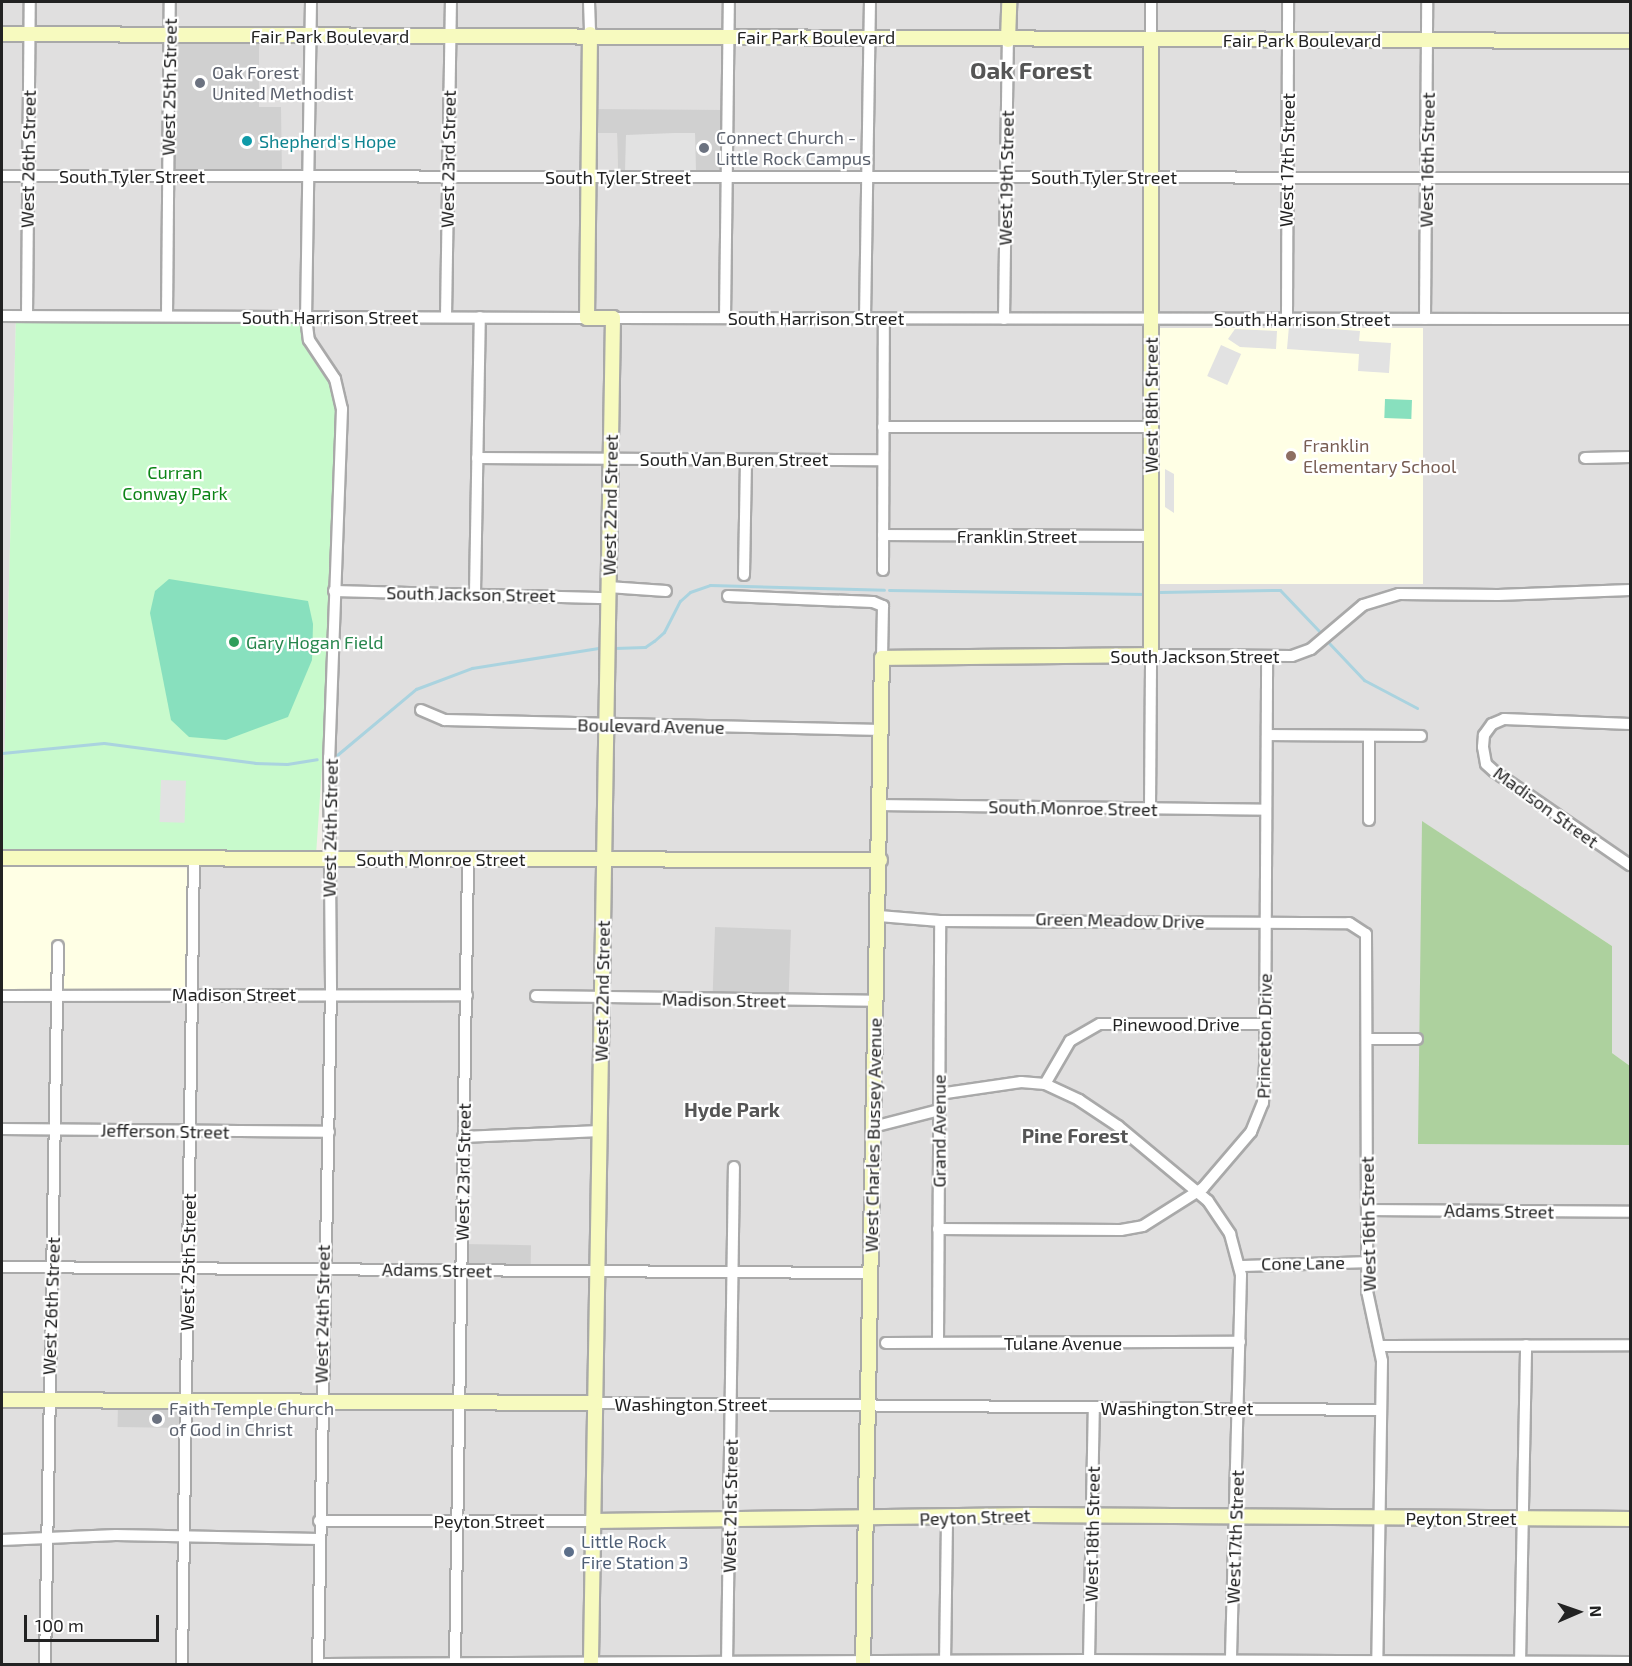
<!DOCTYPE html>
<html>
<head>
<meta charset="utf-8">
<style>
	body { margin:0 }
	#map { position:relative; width:1632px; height:1666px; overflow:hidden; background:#f2efe9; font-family:"Exo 2",sans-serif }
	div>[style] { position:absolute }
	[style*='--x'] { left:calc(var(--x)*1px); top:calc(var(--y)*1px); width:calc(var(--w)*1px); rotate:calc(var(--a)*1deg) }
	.residential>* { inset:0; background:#e0dfdf }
	.education>* { inset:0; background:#ffffe5; transform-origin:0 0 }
	.religious>* { inset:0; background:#d0d0d0; transform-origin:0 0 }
	.forest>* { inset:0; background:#add19e }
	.park>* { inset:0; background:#c8facc }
	.pitch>* { inset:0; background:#88e0be; transform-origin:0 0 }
	.parking>* { inset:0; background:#e2e2e2; transform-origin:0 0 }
	.stream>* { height:3px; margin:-1.5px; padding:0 1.5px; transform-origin:1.5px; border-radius:1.5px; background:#aad3df }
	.roads { filter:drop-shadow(2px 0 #a9a9a9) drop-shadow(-2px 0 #a9a9a9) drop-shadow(0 2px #a9a9a9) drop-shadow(0 -2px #a9a9a9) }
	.street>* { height:10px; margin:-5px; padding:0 5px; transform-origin:5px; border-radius:5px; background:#fff }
	.secondary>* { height:14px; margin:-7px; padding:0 7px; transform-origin:7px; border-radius:7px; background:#f7fabf }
	.dots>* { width:16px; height:16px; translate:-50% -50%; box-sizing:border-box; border:3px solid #fff; border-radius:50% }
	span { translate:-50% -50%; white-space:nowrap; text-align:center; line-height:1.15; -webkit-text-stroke:4.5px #fff; paint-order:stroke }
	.street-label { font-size:18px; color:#222 }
	.worship-label { font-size:18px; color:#5b616d }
	.left { translate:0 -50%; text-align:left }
	.culture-label { font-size:18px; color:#0d838f }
	.education-label { font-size:18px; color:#785e54 }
	.park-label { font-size:18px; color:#0c8416 }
	.leisure-label { font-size:18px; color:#27864d }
	.service-label { font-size:18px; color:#4e5e75 }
	.neighbourhood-label { font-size:20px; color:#555; font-weight:700 }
	.district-label { font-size:24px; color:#555; font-weight:700 }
	.frame { position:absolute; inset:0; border:3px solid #222; pointer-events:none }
	.north { position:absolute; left:1548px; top:1582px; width:60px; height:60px; -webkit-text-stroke:4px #fff; paint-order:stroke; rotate:88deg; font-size:16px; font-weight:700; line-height:24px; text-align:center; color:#222 }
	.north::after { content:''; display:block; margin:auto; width:21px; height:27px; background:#222; clip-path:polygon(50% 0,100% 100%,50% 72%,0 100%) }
	.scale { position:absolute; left:24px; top:1615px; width:135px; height:27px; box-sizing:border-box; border:3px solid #222; border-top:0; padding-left:8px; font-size:18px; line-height:21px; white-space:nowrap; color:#222; -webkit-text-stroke:4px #fff; paint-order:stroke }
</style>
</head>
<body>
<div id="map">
	<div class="residential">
		<div style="clip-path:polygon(evenodd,2px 2px,1630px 2px,1630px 1066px,1612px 1053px,1612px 946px,1423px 822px,1630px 1145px,1630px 1664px,2px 1664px,2px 996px,194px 993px,194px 859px,328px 858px,334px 591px,16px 316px,2px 850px,2px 2px,259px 35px,259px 107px,169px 37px,259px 35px,2px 2px,617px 133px,727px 177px,618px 177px,617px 133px)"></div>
	</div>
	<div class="education">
		<div style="left:1159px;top:328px;width:264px;height:256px"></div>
		<div style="left:2px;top:865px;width:186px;height:127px;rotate:1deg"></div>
	</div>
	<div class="religious">
		<div style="clip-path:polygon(259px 35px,259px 107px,281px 107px,282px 176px,168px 176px,169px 36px)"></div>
		<div style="clip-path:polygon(589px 109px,728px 110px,727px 177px,618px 177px,617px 133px,589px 133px)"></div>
		<div style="left:715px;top:927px;width:76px;height:73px;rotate:2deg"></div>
		<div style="left:462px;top:1244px;width:69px;height:27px;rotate:1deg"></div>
		<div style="left:118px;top:1401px;width:64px;height:26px;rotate:1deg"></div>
	</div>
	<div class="forest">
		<div style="clip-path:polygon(1422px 821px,1612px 946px,1612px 1053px,1630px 1066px,1630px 1145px,1418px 1144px)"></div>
	</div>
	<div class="park">
		<div style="clip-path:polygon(16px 316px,306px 317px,309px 340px,338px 387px,334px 591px,316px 855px,2px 849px)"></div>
	</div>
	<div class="pitch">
		<div style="left:1385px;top:399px;width:27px;height:19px;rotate:2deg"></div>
		<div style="clip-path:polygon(169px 579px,308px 601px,313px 624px,312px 660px,288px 717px,226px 740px,189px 737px,171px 720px,150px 613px,155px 591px)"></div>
	</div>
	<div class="parking">
		<div style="clip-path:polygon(674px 133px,695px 133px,696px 171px,625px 172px,626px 135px)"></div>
		<div style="clip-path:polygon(1289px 326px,1360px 331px,1359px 341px,1391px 343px,1389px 373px,1358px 371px,1359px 354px,1287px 349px)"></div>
		<div style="clip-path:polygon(1235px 329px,1277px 331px,1276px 349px,1240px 347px,1228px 339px)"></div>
		<div style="left:1221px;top:345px;width:22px;height:34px;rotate:24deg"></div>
		<div style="clip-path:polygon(1165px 469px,1174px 474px,1174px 513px,1165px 507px)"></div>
		<div style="left:161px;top:780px;width:25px;height:42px;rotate:2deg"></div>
	</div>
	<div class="stream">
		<div style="--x:889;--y:590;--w:256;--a:0.9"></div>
		<div style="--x:1160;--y:592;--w:120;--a:-1"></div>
		<div style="--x:1280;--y:590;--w:57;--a:46.4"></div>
		<div style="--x:1329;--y:643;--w:51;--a:46.6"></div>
		<div style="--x:1364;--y:680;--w:60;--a:27.8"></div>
		<div style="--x:615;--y:648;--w:30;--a:-2"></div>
		<div style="--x:645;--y:647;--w:11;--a:-34"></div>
		<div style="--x:654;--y:641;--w:13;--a:-42"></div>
		<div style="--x:664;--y:632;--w:35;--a:-63"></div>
		<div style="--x:680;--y:601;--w:13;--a:-42"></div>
		<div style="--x:690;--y:592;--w:21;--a:-19"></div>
		<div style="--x:710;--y:585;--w:174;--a:1.6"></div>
		<div style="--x:2;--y:753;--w:102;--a:-5.6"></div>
		<div style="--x:104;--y:743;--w:152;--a:7.5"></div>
		<div style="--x:255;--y:763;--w:32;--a:2"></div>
		<div style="--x:287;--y:764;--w:30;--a:-9"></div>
		<div style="--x:337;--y:755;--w:103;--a:-39.9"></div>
		<div style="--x:416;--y:689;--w:60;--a:-20.6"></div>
		<div style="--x:472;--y:668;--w:128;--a:-9"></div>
	</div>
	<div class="roads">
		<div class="street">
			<div style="--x:311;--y:2;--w:315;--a:90.9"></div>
			<div style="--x:306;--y:317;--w:23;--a:83"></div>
			<div style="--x:309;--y:340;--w:47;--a:56.3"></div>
			<div style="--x:335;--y:379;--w:31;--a:77"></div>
			<div style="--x:342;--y:409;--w:348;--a:92.1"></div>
			<div style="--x:329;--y:757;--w:231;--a:89.5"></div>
			<div style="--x:331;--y:988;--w:676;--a:91.1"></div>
			<div style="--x:589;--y:2;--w:32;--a:88"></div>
			<div style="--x:1151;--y:40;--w:38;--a:-90"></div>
			<div style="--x:2;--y:176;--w:1628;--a:0.07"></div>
			<div style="--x:2;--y:316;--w:585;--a:0.2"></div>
			<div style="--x:27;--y:316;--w:314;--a:-89.5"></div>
			<div style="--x:167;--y:316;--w:314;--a:-89.5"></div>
			<div style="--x:446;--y:317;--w:315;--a:-89.1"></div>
			<div style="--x:613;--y:318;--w:1017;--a:0.06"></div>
			<div style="--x:725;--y:318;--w:316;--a:-89.3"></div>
			<div style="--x:1287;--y:318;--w:316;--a:-89.8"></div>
			<div style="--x:865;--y:319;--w:317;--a:-89.1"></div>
			<div style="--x:1004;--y:319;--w:279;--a:-89.2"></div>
			<div style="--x:1425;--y:319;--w:317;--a:-89.6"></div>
			<div style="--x:883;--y:427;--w:268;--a:0"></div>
			<div style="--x:477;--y:458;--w:406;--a:0.3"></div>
			<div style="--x:1585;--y:458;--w:45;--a:-1.3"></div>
			<div style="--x:883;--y:535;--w:268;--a:0.2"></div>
			<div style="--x:883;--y:570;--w:251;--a:-89.8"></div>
			<div style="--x:744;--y:575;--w:115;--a:-89"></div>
			<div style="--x:608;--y:587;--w:58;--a:3.9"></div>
			<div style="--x:334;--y:591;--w:274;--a:1.5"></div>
			<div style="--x:475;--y:593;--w:276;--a:-89"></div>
			<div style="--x:728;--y:596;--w:145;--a:2.4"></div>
			<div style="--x:873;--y:602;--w:11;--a:22"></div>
			<div style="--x:883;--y:606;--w:52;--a:91.1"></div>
			<div style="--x:421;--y:710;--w:26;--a:23"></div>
			<div style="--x:445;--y:720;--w:437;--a:1.3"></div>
			<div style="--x:1630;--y:724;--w:126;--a:-177.7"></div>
			<div style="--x:1504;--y:719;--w:13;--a:157"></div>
			<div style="--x:1492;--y:724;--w:14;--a:126"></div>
			<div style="--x:1484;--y:735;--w:12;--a:95"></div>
			<div style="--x:1483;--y:747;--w:17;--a:80"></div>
			<div style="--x:1486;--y:764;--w:12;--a:42"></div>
			<div style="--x:1495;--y:772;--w:164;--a:34.6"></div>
			<div style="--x:1268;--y:735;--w:153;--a:0.4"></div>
			<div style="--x:881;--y:805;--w:385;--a:0.7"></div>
			<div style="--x:1150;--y:809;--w:154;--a:-89.6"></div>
			<div style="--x:1151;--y:655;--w:141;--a:0.4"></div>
			<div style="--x:1292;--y:656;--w:20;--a:-20"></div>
			<div style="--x:1311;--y:649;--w:68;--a:-40.2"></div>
			<div style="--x:1363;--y:605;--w:38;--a:-17"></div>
			<div style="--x:1399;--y:594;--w:99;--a:0.6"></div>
			<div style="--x:1498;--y:595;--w:132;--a:-2.2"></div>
			<div style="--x:1369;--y:820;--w:84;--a:-90"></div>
			<div style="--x:879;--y:916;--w:61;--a:4.7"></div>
			<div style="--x:940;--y:921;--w:409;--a:0.3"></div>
			<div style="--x:1349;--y:923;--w:20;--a:33"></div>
			<div style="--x:1366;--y:934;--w:357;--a:89.8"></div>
			<div style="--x:1367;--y:1291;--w:72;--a:77.9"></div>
			<div style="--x:1382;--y:1361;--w:303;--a:90.9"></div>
			<div style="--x:2;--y:996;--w:465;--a:-0.1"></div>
			<div style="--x:536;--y:996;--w:339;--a:0.8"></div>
			<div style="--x:1367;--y:1039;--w:50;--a:0"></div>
			<div style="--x:1045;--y:1084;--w:50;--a:-59.8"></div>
			<div style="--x:1070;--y:1041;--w:34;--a:-30"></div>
			<div style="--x:1100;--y:1024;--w:164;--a:0"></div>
			<div style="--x:939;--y:1094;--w:83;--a:-8.3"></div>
			<div style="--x:1021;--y:1082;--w:24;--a:5"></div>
			<div style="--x:1045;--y:1084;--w:38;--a:25"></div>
			<div style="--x:1079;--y:1100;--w:47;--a:33.7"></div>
			<div style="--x:1118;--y:1126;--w:117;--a:39.8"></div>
			<div style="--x:1208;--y:1201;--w:40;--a:56"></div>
			<div style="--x:1230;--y:1234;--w:42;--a:75"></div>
			<div style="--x:1241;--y:1275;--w:389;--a:91.5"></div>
			<div style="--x:873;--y:1127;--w:68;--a:-14.4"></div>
			<div style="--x:2;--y:1129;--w:327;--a:0.5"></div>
			<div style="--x:463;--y:1137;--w:137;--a:-2.5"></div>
			<div style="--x:1367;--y:1210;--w:263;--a:0.4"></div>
			<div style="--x:938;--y:1229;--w:183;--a:0.3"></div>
			<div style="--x:1121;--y:1230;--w:22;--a:-10"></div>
			<div style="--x:1143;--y:1226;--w:71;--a:-32.3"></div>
			<div style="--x:1203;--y:1188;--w:74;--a:-49.4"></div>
			<div style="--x:1251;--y:1132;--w:31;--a:-68"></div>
			<div style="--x:1263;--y:1103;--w:38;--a:-87"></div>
			<div style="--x:1265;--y:1065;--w:406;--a:-89.7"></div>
			<div style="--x:1240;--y:1266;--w:126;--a:-1.8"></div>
			<div style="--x:2;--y:1267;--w:870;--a:0.4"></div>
			<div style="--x:938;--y:1342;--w:421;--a:-89.7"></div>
			<div style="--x:886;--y:1343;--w:354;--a:-0.2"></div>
			<div style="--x:1382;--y:1346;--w:248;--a:-0.2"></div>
			<div style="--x:595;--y:1403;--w:786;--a:0.51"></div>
			<div style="--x:319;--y:1521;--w:274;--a:0"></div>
			<div style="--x:2;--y:1540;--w:114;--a:-2.5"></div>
			<div style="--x:116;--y:1535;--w:203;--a:1.1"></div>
			<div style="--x:1089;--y:1660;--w:252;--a:-88.9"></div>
			<div style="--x:45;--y:1664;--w:718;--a:-88.96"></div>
			<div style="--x:182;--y:1664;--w:805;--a:-89.15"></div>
			<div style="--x:325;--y:1664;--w:759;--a:-0.3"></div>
			<div style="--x:1084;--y:1660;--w:546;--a:0.21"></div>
			<div style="--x:455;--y:1664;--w:804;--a:-89.07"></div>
			<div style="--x:727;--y:1664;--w:497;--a:-89.2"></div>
			<div style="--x:945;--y:1664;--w:147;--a:-89.2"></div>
			<div style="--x:1520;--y:1664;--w:319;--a:-88.9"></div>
		</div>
		<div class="secondary">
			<div style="--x:2;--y:34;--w:1628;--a:0.25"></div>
			<div style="--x:590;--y:34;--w:284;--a:90.6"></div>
			<div style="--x:587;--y:318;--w:26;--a:0"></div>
			<div style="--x:613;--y:318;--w:1346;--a:90.94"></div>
			<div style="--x:1008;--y:40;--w:38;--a:-88"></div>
			<div style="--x:2;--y:858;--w:878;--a:0.13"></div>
			<div style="--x:2;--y:1400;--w:593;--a:0.29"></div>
			<div style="--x:593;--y:1521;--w:438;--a:-0.8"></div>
			<div style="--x:1031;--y:1515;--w:599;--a:0.38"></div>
			<div style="--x:863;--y:1664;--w:1006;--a:-88.92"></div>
			<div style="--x:882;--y:658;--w:269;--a:-0.6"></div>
			<div style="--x:1151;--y:655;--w:615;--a:-90"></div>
		</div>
	</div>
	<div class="dots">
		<div style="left:200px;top:83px;background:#6b7280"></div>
		<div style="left:247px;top:141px;background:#0f9aa8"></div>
		<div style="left:704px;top:148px;background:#6b7280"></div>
		<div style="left:1291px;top:456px;background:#8d6e63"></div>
		<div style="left:234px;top:642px;background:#2e9e5b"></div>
		<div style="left:157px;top:1419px;background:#6b7280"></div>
		<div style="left:569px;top:1552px;background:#5c6f8a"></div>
	</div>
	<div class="street-label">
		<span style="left:330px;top:36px">Fair Park Boulevard</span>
		<span style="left:816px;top:37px">Fair Park Boulevard</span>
		<span style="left:1302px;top:40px">Fair Park Boulevard</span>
		<span style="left:169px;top:87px;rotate:-89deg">West 25th Street</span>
		<span style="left:28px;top:159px;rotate:-89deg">West 26th Street</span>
		<span style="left:448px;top:159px;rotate:-89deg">West 23rd Street</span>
		<span style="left:1287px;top:160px;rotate:-89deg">West 17th Street</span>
		<span style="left:1427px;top:160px;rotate:-89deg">West 16th Street</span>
		<span style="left:132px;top:176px">South Tyler Street</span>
		<span style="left:618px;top:177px">South Tyler Street</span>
		<span style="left:1104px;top:177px">South Tyler Street</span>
		<span style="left:1006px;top:178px;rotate:-89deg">West 19th Street</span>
		<span style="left:330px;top:317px">South Harrison Street</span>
		<span style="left:816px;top:318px">South Harrison Street</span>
		<span style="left:1302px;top:319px">South Harrison Street</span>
		<span style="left:1151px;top:405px;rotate:-90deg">West 18th Street</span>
		<span style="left:734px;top:459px">South Van Buren Street</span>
		<span style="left:610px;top:505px;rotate:-89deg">West 22nd Street</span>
		<span style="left:1017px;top:536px">Franklin Street</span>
		<span style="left:471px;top:594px;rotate:1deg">South Jackson Street</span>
		<span style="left:1195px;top:656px">South Jackson Street</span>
		<span style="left:651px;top:726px;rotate:1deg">Boulevard Avenue</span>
		<span style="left:1546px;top:807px;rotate:36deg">Madison Street</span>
		<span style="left:1073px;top:808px;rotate:1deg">South Monroe Street</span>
		<span style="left:330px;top:828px;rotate:-89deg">West 24th Street</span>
		<span style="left:441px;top:859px">South Monroe Street</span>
		<span style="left:1120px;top:920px;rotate:1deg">Green Meadow Drive</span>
		<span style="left:602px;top:991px;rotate:-89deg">West 22nd Street</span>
		<span style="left:234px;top:994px">Madison Street</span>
		<span style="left:724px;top:1000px;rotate:1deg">Madison Street</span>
		<span style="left:1176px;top:1024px">Pinewood Drive</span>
		<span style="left:1264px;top:1036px;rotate:-89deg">Princeton Drive</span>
		<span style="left:165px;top:1131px;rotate:1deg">Jefferson Street</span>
		<span style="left:939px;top:1131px;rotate:-90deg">Grand Avenue</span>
		<span style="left:873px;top:1135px;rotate:-89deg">West Charles Bussey Avenue</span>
		<span style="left:463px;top:1172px;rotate:-89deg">West 23rd Street</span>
		<span style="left:1499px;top:1211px;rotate:1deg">Adams Street</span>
		<span style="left:1368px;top:1224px;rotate:-91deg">West 16th Street</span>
		<span style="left:188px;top:1262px;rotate:-89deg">West 25th Street</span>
		<span style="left:1303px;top:1263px;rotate:-1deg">Cone Lane</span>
		<span style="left:437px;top:1270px;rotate:1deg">Adams Street</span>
		<span style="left:51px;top:1306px;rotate:-88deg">West 26th Street</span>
		<span style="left:322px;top:1314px;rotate:-89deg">West 24th Street</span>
		<span style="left:1063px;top:1343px">Tulane Avenue</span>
		<span style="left:691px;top:1404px">Washington Street</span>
		<span style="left:1177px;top:1408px">Washington Street</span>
		<span style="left:730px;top:1506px;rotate:-89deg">West 21st Street</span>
		<span style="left:975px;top:1517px;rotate:-2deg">Peyton Street</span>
		<span style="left:1461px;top:1518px">Peyton Street</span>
		<span style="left:489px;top:1521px">Peyton Street</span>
		<span style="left:1092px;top:1534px;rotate:-89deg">West 18th Street</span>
		<span style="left:1235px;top:1537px;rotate:-88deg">West 17th Street</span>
	</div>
	<div class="worship-label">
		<span class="left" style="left:212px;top:83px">Oak Forest<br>United Methodist</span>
		<span class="left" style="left:716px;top:148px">Connect Church -<br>Little Rock Campus</span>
		<span class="left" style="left:169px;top:1419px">Faith Temple Church<br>of God in Christ</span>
	</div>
	<div class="culture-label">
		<span class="left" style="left:259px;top:141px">Shepherd's Hope</span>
	</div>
	<div class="education-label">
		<span class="left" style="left:1303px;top:456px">Franklin<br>Elementary School</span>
	</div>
	<div class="park-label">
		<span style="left:175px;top:483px">Curran<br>Conway Park</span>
	</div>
	<div class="leisure-label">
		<span class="left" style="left:246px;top:642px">Gary Hogan Field</span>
	</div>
	<div class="service-label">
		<span class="left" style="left:581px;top:1552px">Little Rock<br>Fire Station 3</span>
	</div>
	<div class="neighbourhood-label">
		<span style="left:732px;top:1109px">Hyde Park</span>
		<span style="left:1075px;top:1135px">Pine Forest</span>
	</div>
	<div class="district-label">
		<span style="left:1031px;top:70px">Oak Forest</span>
	</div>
	<div class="frame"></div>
	<div class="north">N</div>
	<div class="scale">100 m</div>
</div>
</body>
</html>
